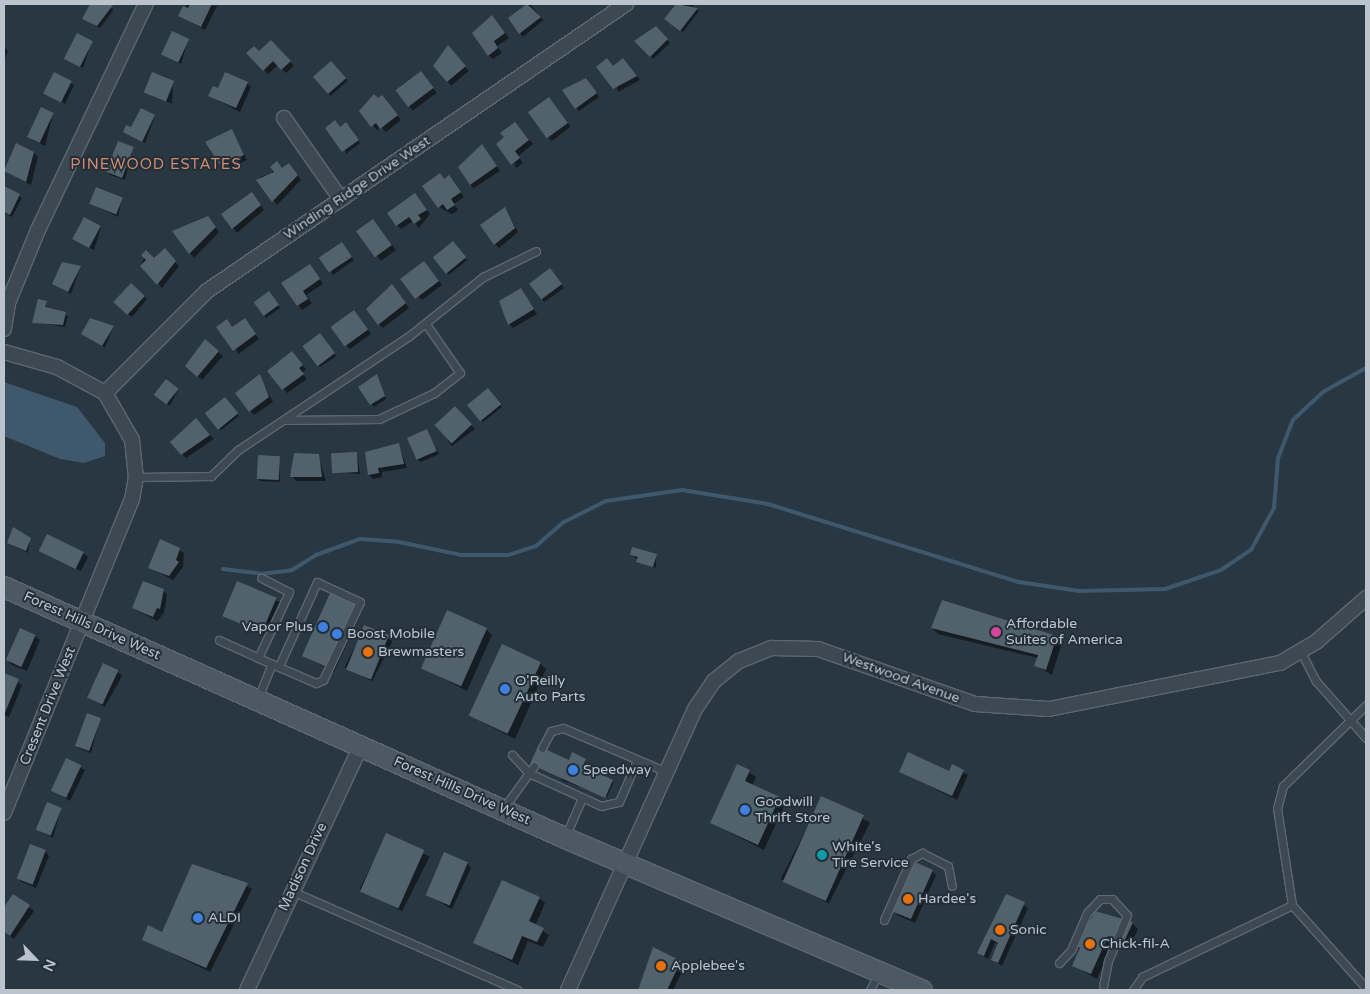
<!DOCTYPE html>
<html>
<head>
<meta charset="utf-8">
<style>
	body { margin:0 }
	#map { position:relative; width:1370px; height:994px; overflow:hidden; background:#293743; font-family:"Varela Round",sans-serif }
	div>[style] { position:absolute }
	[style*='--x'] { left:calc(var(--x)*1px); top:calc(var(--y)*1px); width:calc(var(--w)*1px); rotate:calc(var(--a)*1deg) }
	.water>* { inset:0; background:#40586b }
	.shadow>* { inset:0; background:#0007; transform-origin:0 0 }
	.stream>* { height:4px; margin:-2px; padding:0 2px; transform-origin:2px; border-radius:2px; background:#40586b }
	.building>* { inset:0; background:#52626d; transform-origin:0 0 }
	.roads { filter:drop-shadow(1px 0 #5c6770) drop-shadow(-1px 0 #5c6770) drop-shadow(0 1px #5c6770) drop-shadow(0 -1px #5c6770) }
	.service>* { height:7px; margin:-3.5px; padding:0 3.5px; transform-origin:3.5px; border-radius:3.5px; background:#3d4952 }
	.minor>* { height:14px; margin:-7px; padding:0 7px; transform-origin:7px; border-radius:7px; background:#3d4952 }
	.secondary>* { height:20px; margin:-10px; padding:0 10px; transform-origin:10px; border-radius:10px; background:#4c5965 }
	.dots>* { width:14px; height:14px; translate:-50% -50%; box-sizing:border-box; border:2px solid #222e38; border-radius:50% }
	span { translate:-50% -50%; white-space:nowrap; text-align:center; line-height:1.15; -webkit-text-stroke:4px #222e38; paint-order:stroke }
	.street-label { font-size:14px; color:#bbc4cc }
	.poi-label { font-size:14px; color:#bbc4cc }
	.left { translate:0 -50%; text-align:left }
	.right { translate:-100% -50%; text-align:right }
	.neighbourhood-label { font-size:15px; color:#d28d70; letter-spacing:1px }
	.frame { position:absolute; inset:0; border:5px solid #bbc4cc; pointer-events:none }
	.north { position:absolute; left:10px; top:934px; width:50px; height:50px; -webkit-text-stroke:4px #222e38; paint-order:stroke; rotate:114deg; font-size:14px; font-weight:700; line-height:20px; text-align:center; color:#bbc4cc }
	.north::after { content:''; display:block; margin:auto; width:18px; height:22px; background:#bbc4cc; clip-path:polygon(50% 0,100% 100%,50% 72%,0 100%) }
</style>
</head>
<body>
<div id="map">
	<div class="water">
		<div style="clip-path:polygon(4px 382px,77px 407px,105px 443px,105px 456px,84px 463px,60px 459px,4px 436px)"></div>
	</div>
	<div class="shadow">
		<div style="clip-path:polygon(91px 4px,114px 9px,100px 28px,84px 18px)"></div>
		<div style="clip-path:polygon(188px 4px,217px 6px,205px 30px,179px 16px)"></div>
		<div style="left:530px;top:4px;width:21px;height:26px;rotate:51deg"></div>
		<div style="clip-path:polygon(678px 4px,691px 4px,699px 11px,683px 32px,666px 19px)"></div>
		<div style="clip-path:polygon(492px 16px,509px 38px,497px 46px,502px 53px,493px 59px,488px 55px)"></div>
		<div style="clip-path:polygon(656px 28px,670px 43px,653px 59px,636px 41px)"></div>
		<div style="clip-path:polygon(188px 40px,181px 64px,162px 54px)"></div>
		<div style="clip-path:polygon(271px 41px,294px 66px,286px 73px,278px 65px,268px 74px,248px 53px,259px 53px)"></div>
		<div style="clip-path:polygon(92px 42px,83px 68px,65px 58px)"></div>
		<div style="clip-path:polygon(4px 47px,8px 51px,4px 61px)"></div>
		<div style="left:452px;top:51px;width:26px;height:23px;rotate:50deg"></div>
		<div style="left:331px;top:62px;width:25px;height:23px;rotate:48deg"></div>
		<div style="clip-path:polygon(627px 64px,640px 80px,618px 92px,613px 67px)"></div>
		<div style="left:421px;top:72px;width:26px;height:30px;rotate:53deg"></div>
		<div style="clip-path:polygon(54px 74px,74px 85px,65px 104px,46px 93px)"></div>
		<div style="clip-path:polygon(173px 82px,172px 104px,146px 92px)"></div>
		<div style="clip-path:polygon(589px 82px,599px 97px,579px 111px,564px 91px)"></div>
		<div style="clip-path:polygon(247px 83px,251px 87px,240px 112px,210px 96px)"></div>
		<div style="left:549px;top:98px;width:36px;height:24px;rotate:53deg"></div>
		<div style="clip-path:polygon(378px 100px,386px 101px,401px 120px,386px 132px,381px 127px,377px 130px,361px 111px)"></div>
		<div style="clip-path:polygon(53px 114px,45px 146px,31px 139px,28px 137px)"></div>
		<div style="clip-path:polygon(155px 116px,145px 143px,124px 132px,132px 129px)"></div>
		<div style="clip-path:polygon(515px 123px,533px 144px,518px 156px,523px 163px,516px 168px,505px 138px)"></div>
		<div style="clip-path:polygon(349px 126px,360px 143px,346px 154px,340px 128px)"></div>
		<div style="clip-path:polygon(232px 131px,247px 160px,226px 170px,222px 165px)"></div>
		<div style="clip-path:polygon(133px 148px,125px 180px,110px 175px,108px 172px)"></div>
		<div style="left:486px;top:150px;width:25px;height:32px;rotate:56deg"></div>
		<div style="clip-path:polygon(34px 153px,38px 157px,31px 185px,5px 171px)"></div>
		<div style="clip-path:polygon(277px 163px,282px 169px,293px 168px,301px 180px,277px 205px,257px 180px,264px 175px,268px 179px)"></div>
		<div style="clip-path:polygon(440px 175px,445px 180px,449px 177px,464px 197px,454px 204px,458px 210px,452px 214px,439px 207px)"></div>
		<div style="clip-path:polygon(4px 188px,22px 198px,12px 217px,4px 213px)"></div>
		<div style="clip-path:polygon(415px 194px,430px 214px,419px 228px,413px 221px,401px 229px,397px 225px)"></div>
		<div style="clip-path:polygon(256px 198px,264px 210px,237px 233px,223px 214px)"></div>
		<div style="clip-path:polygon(122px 199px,118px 217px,91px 204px)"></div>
		<div style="clip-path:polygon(505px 208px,518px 232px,499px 248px,495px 244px)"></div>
		<div style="clip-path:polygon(373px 220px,396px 250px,381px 261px,377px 256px)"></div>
		<div style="clip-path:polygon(212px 222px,219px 232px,194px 258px,174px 232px)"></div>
		<div style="clip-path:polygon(101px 227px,94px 250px,75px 240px)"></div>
		<div style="clip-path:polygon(453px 243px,467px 260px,449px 275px,447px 273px)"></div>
		<div style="clip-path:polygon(344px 246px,354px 260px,333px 275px,331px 272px)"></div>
		<div style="clip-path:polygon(165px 250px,179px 266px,162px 288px,141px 265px,147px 252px,154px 260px)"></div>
		<div style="clip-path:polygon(310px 265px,323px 284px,306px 295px,312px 303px,302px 310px,298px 305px)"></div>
		<div style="clip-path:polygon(80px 267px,71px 294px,53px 284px)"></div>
		<div style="clip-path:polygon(428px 267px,442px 285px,422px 300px,402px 279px)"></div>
		<div style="clip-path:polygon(553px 272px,564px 288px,544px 302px,542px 299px)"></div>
		<div style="clip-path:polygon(131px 285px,147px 299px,132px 317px,118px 306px)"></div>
		<div style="clip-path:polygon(392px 285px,409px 308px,383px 328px,379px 324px)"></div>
		<div style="clip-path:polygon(521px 290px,537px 314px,513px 328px,509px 324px)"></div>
		<div style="clip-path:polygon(272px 296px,280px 308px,266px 318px,264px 315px)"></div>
		<div style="clip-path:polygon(45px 302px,45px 314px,47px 304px,47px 309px,68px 316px,65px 327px,33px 322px)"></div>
		<div style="clip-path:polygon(358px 316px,371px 334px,350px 349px,346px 345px)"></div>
		<div style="clip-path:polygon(227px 321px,233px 328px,249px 324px,259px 339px,238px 354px)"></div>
		<div style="clip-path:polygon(113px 327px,105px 348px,83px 334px)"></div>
		<div style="clip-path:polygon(323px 337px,336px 356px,320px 367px,317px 365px)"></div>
		<div style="clip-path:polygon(205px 341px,223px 356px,202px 380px,187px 366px)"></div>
		<div style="clip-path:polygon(296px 357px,306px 369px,302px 373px,307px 379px,287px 393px,283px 389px)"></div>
		<div style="clip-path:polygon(259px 376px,273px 402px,254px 415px,250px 411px)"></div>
		<div style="clip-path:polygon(376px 376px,386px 399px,374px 407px,360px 387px)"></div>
		<div style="clip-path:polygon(178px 390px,170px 406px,159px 397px)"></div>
		<div style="clip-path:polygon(491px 392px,502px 407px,483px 422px,481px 420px)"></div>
		<div style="clip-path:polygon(228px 401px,239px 416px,221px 430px,218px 428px)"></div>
		<div style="clip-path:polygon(455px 408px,475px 429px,452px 446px,448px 441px)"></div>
		<div style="clip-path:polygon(200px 424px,214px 439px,186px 458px,182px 454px)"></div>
		<div style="clip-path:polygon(427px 431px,439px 454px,421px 462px,418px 460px)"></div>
		<div style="clip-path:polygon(399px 445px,407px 468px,382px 472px,382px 477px,373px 479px,369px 475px)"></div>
		<div style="clip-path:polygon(357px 453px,360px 474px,332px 472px)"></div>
		<div style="clip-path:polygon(318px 455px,326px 481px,296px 481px,292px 476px)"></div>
		<div style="clip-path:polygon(279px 457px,280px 482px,260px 481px,257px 478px)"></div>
		<div style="clip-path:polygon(30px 539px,28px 553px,8px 543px)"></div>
		<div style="clip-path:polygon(161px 541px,184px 553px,183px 567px,173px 580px,149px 567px)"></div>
		<div style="clip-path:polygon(41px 550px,83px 553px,88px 557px,81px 571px)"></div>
		<div style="clip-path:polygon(631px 555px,656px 555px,656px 568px,634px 557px)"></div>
		<div style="left:238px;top:582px;width:48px;height:36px;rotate:26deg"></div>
		<div style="clip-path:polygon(163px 590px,167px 595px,164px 613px,157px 621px,133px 608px)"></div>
		<div style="clip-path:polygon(358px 607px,362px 611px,334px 672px,302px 655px)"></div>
		<div style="left:365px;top:627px;width:31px;height:45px;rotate:27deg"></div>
		<div style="clip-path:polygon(932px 628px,1056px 637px,1062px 643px,1052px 675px,1035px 665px,1038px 658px,938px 634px)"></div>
		<div style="clip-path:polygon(486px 629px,492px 635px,467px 691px,423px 668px)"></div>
		<div style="clip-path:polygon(35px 636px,40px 640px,27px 671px,12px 665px,8px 661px)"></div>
		<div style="clip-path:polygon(540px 663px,546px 669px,515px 739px,471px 716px)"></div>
		<div style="left:104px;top:665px;width:21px;height:36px;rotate:29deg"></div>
		<div style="clip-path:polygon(4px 674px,22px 685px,9px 717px,4px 715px)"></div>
		<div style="clip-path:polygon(100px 719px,91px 753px,78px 748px,76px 745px)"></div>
		<div style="clip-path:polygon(66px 759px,85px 770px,70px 801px,52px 790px)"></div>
		<div style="clip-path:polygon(585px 760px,587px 770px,614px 782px,607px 797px,561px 780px,570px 762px)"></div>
		<div style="clip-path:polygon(737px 765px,756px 777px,752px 786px,785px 804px,764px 850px,711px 823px)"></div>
		<div style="clip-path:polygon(952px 766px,968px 775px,957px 800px,901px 772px,949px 772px)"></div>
		<div style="left:822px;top:798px;width:54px;height:91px;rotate:27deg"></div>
		<div style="clip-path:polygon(61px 809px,53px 838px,37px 830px)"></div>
		<div style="left:387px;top:835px;width:48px;height:61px;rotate:27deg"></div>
		<div style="clip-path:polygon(45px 851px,49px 856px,36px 888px,22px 882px,18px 878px)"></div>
		<div style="clip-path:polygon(467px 863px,471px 868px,452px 909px,426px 894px)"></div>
		<div style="clip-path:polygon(932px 871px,936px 875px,915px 923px,897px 915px,893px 910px,908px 881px)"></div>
		<div style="clip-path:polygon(222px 873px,252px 889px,210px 972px,143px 939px,163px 933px)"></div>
		<div style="clip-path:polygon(13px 895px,34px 911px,14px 939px,4px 932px,4px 909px)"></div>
		<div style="clip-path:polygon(1007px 896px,1028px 908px,1002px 966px,992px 959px,999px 944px,995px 943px,988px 959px,979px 953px)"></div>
		<div style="clip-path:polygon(539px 898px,545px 903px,535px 926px,549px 935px,543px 947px,528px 941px,518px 965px,475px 943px)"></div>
		<div style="clip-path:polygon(1091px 923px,1132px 923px,1138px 929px,1130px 947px,1114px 941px,1097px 979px,1074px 966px,1081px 950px,1075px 945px)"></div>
		<div style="clip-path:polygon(653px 949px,685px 966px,673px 990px,638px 990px)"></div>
	</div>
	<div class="stream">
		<div style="--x:223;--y:569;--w:38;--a:7"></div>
		<div style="--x:261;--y:574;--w:31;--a:-7"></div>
		<div style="--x:292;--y:570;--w:28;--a:-32"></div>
		<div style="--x:316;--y:555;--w:47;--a:-20"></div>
		<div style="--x:360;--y:539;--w:39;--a:4"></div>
		<div style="--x:399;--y:542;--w:63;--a:11.8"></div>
		<div style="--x:461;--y:555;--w:47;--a:0"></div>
		<div style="--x:508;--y:555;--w:29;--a:-18"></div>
		<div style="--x:536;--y:546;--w:37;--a:-41"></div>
		<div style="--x:564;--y:522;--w:47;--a:-26.6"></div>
		<div style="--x:606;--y:501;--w:77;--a:-8.2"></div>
		<div style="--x:682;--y:490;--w:87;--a:9.2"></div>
		<div style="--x:768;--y:504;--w:263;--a:17.3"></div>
		<div style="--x:1019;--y:582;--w:61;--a:8.5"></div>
		<div style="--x:1079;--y:591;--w:86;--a:-1.3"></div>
		<div style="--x:1165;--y:589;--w:59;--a:-18.7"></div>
		<div style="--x:1221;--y:570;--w:36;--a:-34"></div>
		<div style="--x:1251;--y:550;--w:48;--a:-61.3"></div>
		<div style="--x:1274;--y:508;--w:50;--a:-85.4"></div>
		<div style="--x:1278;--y:458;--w:41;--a:-68.5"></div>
		<div style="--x:1293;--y:420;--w:41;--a:-43"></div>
		<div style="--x:1323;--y:392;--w:49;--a:-29.2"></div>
	</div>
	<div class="building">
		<div style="clip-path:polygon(90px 4px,113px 5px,97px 26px,82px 19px)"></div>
		<div style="clip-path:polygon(190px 4px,212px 4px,201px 27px,178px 16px,183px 6px,188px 8px)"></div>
		<div style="clip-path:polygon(527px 4px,541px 17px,519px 34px,508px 18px)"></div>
		<div style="clip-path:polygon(676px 4px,698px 8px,680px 31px,664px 19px)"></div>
		<div style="clip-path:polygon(492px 15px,505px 33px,494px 41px,498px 48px,488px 56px,472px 33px)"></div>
		<div style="clip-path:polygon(656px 26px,668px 39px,650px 57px,634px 41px)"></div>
		<div style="left:172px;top:31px;width:19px;height:26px;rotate:25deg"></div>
		<div style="left:77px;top:33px;width:18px;height:29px;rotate:27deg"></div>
		<div style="clip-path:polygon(271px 40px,291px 61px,281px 70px,273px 61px,263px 71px,246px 53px,254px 46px,259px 51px)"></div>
		<div style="clip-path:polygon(448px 45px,466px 66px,447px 82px,433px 66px)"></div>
		<div style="clip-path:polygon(607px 58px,613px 66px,623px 58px,637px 76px,613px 89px,596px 67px)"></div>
		<div style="left:331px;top:61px;width:23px;height:24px;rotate:49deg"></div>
		<div style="left:421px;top:71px;width:21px;height:32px;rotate:53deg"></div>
		<div style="left:54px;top:72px;width:20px;height:24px;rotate:27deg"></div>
		<div style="left:152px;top:72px;width:24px;height:22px;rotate:22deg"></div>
		<div style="clip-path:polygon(225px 72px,248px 82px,236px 108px,208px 96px,213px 86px,218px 88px)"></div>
		<div style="clip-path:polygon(586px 78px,597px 93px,575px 109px,562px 90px)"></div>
		<div style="clip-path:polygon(374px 94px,378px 98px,382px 95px,398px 115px,380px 129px,376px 123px,371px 127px,359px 111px)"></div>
		<div style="left:549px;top:97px;width:32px;height:26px;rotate:54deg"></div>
		<div style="left:41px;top:107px;width:14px;height:33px;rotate:25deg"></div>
		<div style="clip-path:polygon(141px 108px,155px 115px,142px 142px,123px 132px,126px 125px,131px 127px)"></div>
		<div style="clip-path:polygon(335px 120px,340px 127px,346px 122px,359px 140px,342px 152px,325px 128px)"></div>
		<div style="clip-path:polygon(515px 122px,529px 140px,515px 151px,520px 158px,511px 165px,496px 144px,504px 137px,500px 133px)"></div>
		<div style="clip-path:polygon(232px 129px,244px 155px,221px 166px,205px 142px)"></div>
		<div style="left:118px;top:141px;width:17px;height:33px;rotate:21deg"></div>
		<div style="clip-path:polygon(16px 143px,34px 152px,26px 182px,4px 171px)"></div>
		<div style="clip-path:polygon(482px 144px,497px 166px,470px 185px,458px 167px)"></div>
		<div style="clip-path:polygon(277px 161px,282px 168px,289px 163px,298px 175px,272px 202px,256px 180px,274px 172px,270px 167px)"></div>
		<div style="clip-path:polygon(440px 173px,444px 179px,449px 175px,461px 192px,451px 199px,455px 205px,447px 210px,443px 204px,438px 208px,422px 186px)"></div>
		<div style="clip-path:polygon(4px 186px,20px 194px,10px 215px,4px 212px)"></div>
		<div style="left:96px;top:187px;width:29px;height:18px;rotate:22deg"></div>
		<div style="clip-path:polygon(252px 192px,261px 205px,232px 229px,221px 214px)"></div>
		<div style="clip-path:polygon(415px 193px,427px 210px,418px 215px,421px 219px,414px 224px,409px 217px,396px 226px,387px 213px)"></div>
		<div style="clip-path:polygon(505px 207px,515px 228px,494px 245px,480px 225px)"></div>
		<div style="clip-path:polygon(208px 216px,216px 227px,189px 254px,172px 231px)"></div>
		<div style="left:84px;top:217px;width:19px;height:25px;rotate:28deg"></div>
		<div style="left:373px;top:219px;width:32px;height:21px;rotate:54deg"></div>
		<div style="left:453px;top:241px;width:21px;height:26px;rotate:51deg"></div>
		<div style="left:342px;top:242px;width:18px;height:28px;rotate:56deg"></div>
		<div style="clip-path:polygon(165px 248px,176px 261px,157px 285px,140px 266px,146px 260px,141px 255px,146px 250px,154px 258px)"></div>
		<div style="left:424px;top:261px;width:25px;height:30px;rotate:53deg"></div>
		<div style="clip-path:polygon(62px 262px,81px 266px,68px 292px,52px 284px)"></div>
		<div style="clip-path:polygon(310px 264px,320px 279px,303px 291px,308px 299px,297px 306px,281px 283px)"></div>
		<div style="left:550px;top:268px;width:20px;height:26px;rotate:53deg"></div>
		<div style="left:131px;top:283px;width:19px;height:26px;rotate:43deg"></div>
		<div style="clip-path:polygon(392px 284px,406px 303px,378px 325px,366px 309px)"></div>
		<div style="clip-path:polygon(521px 288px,534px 309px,508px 325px,499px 301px)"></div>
		<div style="left:269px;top:291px;width:17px;height:19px;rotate:54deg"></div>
		<div style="clip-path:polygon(38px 299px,47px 301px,45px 307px,66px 312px,63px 325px,32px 323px)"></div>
		<div style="left:354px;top:310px;width:24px;height:29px;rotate:54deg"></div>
		<div style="clip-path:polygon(90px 318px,114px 326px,102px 346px,81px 334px)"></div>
		<div style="clip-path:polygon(245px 318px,256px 334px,233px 351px,216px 327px,227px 319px,232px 327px)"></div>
		<div style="left:320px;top:333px;width:25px;height:22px;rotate:53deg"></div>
		<div style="clip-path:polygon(205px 339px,219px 351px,197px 377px,185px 366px)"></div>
		<div style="clip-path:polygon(292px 351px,303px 365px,299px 368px,304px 374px,282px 390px,267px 371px)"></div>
		<div style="clip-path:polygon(260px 374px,269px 397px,249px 412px,235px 393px)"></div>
		<div style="clip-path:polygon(377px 374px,385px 396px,370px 405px,358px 387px)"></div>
		<div style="left:166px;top:379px;width:16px;height:20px;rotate:38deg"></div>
		<div style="left:488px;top:388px;width:21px;height:27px;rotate:51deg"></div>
		<div style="left:225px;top:397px;width:21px;height:26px;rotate:51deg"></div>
		<div style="left:455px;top:406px;width:25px;height:28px;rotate:47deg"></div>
		<div style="clip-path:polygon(196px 418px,210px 435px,181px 455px,170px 442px)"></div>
		<div style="left:427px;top:429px;width:24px;height:22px;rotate:66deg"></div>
		<div style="clip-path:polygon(399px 443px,404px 464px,378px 468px,379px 473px,368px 475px,365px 452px)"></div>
		<div style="left:357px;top:452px;width:20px;height:26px;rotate:87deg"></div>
		<div style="clip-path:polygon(294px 453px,319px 454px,322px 477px,290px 477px)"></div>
		<div style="left:258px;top:455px;width:22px;height:24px;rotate:3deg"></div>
		<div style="clip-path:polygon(13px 527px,31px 538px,26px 551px,7px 543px)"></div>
		<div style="left:47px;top:534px;width:41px;height:19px;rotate:26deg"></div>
		<div style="clip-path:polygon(160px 539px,180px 548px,176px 560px,179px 562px,169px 576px,148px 568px)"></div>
		<div style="clip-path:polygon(632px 547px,657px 554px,653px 567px,636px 562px,638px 557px,630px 555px)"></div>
		<div style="clip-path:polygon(143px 581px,164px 589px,160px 609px,157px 608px,153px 617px,132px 608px)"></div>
		<div style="left:237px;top:581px;width:43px;height:38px;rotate:23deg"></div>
		<div style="left:330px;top:593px;width:32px;height:69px;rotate:24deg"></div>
		<div style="clip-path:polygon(942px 600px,1057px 636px,1046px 670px,1034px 666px,1038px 655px,931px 628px)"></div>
		<div style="left:447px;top:610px;width:44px;height:64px;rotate:24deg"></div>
		<div style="left:364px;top:625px;width:27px;height:48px;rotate:22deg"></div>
		<div style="left:20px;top:628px;width:17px;height:35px;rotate:24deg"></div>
		<div style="left:502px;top:644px;width:43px;height:79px;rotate:25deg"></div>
		<div style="left:103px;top:663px;width:17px;height:38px;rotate:25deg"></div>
		<div style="clip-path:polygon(4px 673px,19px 679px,4px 715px)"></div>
		<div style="left:87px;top:713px;width:15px;height:35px;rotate:20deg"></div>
		<div style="clip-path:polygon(538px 746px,569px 760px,572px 752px,586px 759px,583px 766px,613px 780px,605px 798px,530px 764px)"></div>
		<div style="clip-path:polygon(908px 752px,949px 771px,952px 764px,964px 770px,952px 796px,899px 772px)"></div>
		<div style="left:66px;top:758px;width:17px;height:36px;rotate:25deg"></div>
		<div style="clip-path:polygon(737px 764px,750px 770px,745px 781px,780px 797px,758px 845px,710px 823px)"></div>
		<div style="left:821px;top:796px;width:47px;height:94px;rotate:24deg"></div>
		<div style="left:47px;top:802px;width:16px;height:30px;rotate:22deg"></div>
		<div style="left:386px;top:833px;width:42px;height:64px;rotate:24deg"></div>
		<div style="left:30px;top:844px;width:17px;height:37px;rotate:21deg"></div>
		<div style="left:444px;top:852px;width:26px;height:47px;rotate:23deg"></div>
		<div style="clip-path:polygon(915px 862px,933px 870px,911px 919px,891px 911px,902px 877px,907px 880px)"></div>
		<div style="clip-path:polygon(192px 864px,248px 883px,206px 968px,142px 940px,148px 925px,162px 932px)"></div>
		<div style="clip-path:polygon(502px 880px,540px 897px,529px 921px,544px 928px,537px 942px,522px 936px,512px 960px,473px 943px)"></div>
		<div style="clip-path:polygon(13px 894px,30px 905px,10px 936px,4px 932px,4px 907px)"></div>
		<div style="clip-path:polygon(1006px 894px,1025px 902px,998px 963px,991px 960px,998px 943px,991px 939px,984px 956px,977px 953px)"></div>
		<div style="clip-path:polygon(1095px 911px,1133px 922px,1124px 942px,1108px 936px,1091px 974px,1072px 966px,1080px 948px,1074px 945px,1085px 919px,1090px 921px)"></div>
		<div style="clip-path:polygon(653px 947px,681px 961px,667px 990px,638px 990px)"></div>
	</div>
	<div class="roads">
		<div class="service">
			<div style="--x:284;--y:420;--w:95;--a:-0.6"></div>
			<div style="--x:379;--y:419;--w:61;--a:-25.3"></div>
			<div style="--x:434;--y:393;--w:33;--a:-38"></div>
			<div style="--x:460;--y:373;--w:60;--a:-124.8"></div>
			<div style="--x:136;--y:477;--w:75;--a:-0.8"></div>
			<div style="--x:211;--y:476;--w:37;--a:-44"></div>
			<div style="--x:238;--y:450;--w:206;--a:-33.7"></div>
			<div style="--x:409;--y:336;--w:95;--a:-38.6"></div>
			<div style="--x:483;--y:277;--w:59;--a:-26.1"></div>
			<div style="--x:219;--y:640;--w:58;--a:24.4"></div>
			<div style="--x:1301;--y:652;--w:33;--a:63"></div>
			<div style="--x:1316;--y:681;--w:76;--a:48.7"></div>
			<div style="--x:258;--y:658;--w:73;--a:-64.8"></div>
			<div style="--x:289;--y:592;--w:31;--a:-153"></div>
			<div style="--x:258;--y:698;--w:37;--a:-68"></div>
			<div style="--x:272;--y:664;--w:48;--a:23.4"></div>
			<div style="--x:316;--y:683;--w:8;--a:-23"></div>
			<div style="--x:323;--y:680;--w:86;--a:-64.6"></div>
			<div style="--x:360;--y:602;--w:47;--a:-155.1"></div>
			<div style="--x:317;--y:582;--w:92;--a:114.3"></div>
			<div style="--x:1366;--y:705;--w:116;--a:135.7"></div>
			<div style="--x:1283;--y:786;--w:23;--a:105"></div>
			<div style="--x:1277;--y:808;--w:98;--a:81.2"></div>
			<div style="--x:1292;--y:905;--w:111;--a:48.3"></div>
			<div style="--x:542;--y:748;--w:19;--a:-62"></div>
			<div style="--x:551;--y:731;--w:12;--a:-14"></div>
			<div style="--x:563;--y:728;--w:113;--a:22.9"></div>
			<div style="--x:534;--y:766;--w:9;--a:126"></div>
			<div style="--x:529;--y:773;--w:79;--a:24.6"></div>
			<div style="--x:601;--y:806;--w:18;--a:-13"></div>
			<div style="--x:619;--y:802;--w:46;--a:-66.8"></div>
			<div style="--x:503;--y:809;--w:44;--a:-54.2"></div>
			<div style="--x:529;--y:773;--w:25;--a:-133"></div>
			<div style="--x:565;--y:837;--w:43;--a:-66.4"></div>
			<div style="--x:292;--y:891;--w:246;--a:23.7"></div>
			<div style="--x:884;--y:920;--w:67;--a:-66.1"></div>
			<div style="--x:911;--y:859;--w:13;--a:-29"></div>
			<div style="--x:922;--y:853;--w:29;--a:27"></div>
			<div style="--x:948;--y:866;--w:20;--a:79"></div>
			<div style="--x:1059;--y:963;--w:18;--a:-47"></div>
			<div style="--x:1071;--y:950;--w:40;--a:-66.6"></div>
			<div style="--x:1087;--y:913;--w:19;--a:-47"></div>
			<div style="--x:1100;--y:899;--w:12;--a:0"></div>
			<div style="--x:1112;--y:899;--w:22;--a:47"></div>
			<div style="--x:1127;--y:915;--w:50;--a:112.4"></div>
			<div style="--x:1108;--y:961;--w:25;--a:101"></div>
			<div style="--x:870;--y:990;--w:18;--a:-63"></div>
			<div style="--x:1133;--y:990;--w:16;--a:-55"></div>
			<div style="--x:1142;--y:977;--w:166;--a:-25.6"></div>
		</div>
		<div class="minor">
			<div style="--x:284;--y:118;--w:98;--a:55"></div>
			<div style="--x:4;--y:329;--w:26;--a:-81"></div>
			<div style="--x:8;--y:303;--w:79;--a:-67.7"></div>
			<div style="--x:38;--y:230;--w:250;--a:-64.5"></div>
			<div style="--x:4;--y:352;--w:55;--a:15.8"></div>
			<div style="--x:57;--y:367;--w:55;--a:28.4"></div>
			<div style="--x:105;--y:393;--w:54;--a:60.1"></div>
			<div style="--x:132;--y:440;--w:37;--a:84"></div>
			<div style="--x:136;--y:477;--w:22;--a:100"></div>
			<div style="--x:132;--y:499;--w:339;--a:112.2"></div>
			<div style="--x:105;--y:393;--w:144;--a:-45"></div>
			<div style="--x:207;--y:291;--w:508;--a:-34.41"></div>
			<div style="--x:247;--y:990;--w:270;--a:-65"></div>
			<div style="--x:568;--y:990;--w:308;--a:-65.7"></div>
			<div style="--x:695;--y:709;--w:34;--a:-56"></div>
			<div style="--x:714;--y:681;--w:32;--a:-39"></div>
			<div style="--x:739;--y:661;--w:35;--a:-22"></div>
			<div style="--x:771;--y:648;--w:47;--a:1.2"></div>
			<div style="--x:818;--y:649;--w:166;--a:19.3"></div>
			<div style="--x:975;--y:704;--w:74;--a:3.9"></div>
			<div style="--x:1049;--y:709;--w:236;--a:-11.3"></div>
			<div style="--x:1280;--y:663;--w:42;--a:-30.3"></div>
			<div style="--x:1316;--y:642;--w:67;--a:-41.3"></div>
		</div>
		<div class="secondary">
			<div style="--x:4;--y:587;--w:615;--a:24.1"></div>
			<div style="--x:565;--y:838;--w:388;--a:23.1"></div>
		</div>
	</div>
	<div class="dots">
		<div style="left:323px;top:627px;background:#3f7fe0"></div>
		<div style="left:996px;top:632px;background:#d1479c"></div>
		<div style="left:337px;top:634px;background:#3f7fe0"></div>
		<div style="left:368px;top:652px;background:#e8710a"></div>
		<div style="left:505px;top:689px;background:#3f7fe0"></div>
		<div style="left:573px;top:770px;background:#3f7fe0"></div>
		<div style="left:745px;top:810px;background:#3f7fe0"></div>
		<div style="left:822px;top:855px;background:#0f9aa8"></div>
		<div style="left:908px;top:899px;background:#e8710a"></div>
		<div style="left:198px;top:918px;background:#3f7fe0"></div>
		<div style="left:1000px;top:930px;background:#e8710a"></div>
		<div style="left:1090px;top:944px;background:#e8710a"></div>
		<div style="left:661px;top:966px;background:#e8710a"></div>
	</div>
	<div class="street-label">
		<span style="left:357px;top:188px;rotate:-34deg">Winding Ridge Drive West</span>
		<span style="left:92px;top:626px;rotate:24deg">Forest Hills Drive West</span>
		<span style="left:901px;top:678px;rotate:20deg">Westwood Avenue</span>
		<span style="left:48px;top:706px;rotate:-68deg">Cresent Drive West</span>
		<span style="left:462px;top:791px;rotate:24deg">Forest Hills Drive West</span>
		<span style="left:303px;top:867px;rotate:-65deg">Madison Drive</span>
	</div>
	<div class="poi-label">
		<span class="left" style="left:1006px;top:632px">Affordable<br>Suites of America</span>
		<span class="right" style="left:313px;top:627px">Vapor Plus</span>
		<span class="left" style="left:347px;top:634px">Boost Mobile</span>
		<span class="left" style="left:378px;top:652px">Brewmasters</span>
		<span class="left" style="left:515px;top:689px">O'Reilly<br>Auto Parts</span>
		<span class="left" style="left:583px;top:770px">Speedway</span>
		<span class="left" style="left:755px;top:810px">Goodwill<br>Thrift Store</span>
		<span class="left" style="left:832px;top:855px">White's<br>Tire Service</span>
		<span class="left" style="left:918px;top:899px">Hardee's</span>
		<span class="left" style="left:208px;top:918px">ALDI</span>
		<span class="left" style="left:1010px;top:930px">Sonic</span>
		<span class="left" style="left:1100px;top:944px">Chick-fil-A</span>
		<span class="left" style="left:671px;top:966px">Applebee's</span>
	</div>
	<div class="neighbourhood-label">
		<span style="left:156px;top:165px">PINEWOOD ESTATES</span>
	</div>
	<div class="frame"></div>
	<div class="north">N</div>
</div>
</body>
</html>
